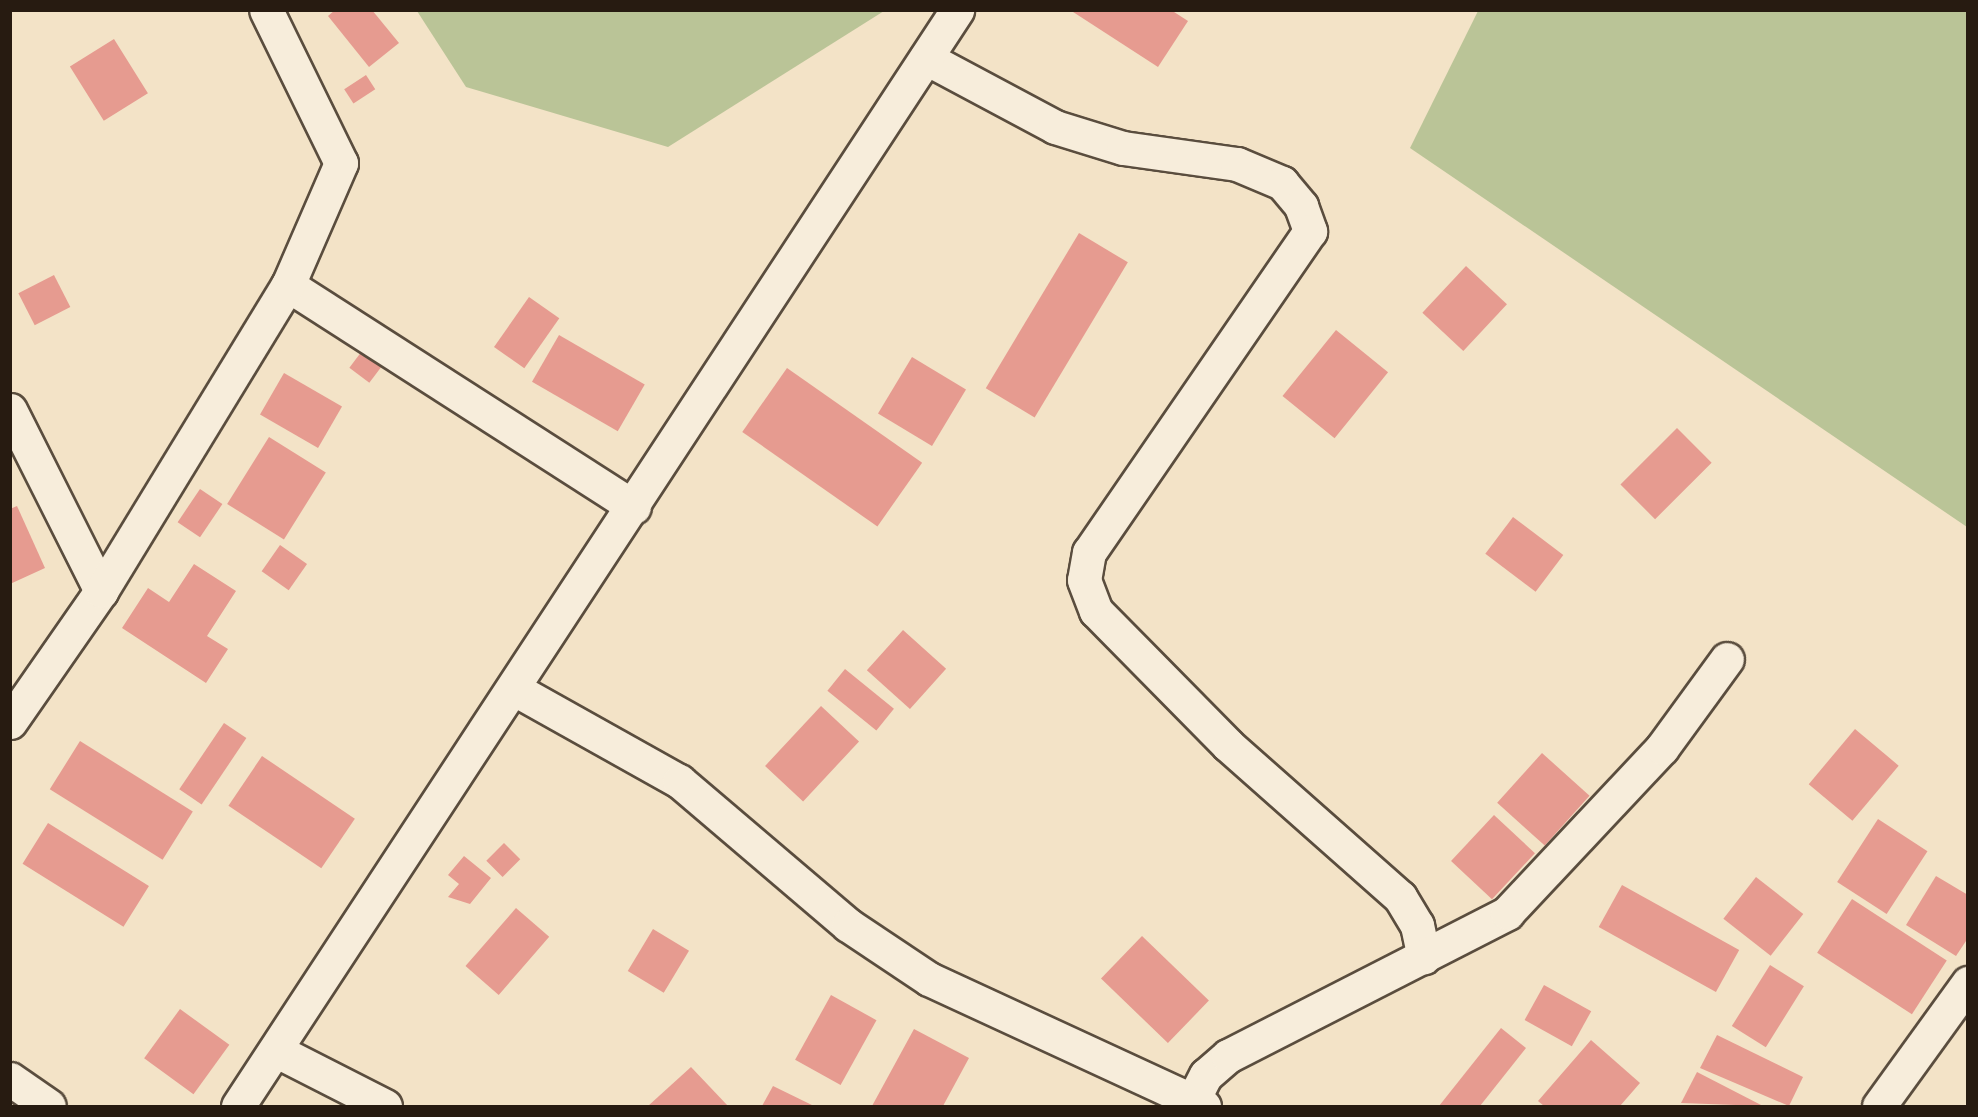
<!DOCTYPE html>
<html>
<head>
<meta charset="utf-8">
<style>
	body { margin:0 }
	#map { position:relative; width:1978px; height:1117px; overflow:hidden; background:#f3e3c7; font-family:"IM FELL Great Primer",serif }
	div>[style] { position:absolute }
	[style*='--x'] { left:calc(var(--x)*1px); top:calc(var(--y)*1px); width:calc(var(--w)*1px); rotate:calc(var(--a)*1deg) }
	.green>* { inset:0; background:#bac497 }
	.building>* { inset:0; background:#e69b90; transform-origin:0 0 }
	.roads { filter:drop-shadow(2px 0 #5a4d3e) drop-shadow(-2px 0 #5a4d3e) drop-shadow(0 2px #5a4d3e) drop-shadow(0 -2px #5a4d3e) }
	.minor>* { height:33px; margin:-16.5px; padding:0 16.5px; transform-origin:16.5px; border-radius:16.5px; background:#f7eddb }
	span { translate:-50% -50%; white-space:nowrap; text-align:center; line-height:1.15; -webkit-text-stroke:4.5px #f7eddb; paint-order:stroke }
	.frame { position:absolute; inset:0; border:12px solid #271b11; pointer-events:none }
</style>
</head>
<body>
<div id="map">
	<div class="green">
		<div style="clip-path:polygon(417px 11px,884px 11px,668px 147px,466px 87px)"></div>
		<div style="clip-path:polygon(1478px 11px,1967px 11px,1967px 527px,1410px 148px)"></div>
	</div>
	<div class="building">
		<div style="clip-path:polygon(335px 10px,372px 10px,399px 43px,369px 67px,328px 16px)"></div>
		<div style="clip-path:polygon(1070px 10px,1171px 10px,1188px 21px,1158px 67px)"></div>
		<div style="left:114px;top:39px;width:64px;height:52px;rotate:58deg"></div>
		<div style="left:366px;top:75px;width:17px;height:26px;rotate:57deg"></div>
		<div style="left:1079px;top:233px;width:57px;height:181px;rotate:31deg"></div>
		<div style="left:1466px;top:266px;width:56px;height:64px;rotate:43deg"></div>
		<div style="left:54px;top:275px;width:36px;height:40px;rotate:63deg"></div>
		<div style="left:529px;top:297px;width:37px;height:61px;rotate:35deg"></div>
		<div style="left:1336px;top:330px;width:67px;height:85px;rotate:39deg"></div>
		<div style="left:559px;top:335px;width:99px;height:54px;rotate:30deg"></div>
		<div style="left:362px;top:351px;width:25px;height:21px;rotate:37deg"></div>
		<div style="left:912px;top:357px;width:63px;height:66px;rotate:31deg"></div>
		<div style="left:787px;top:368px;width:165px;height:78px;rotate:35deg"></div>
		<div style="left:284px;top:373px;width:67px;height:48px;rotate:30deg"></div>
		<div style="left:1677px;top:428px;width:49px;height:80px;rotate:45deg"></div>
		<div style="left:269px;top:437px;width:67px;height:79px;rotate:32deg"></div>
		<div style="left:200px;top:489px;width:27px;height:40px;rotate:34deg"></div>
		<div style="clip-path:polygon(17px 506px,45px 568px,10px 584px,10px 509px)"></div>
		<div style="left:1513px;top:517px;width:63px;height:46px;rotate:37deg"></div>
		<div style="left:280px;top:545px;width:33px;height:32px;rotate:35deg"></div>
		<div style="clip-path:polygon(194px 564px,236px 591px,207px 636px,228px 649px,206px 683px,122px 628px,148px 588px,169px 602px)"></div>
		<div style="left:903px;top:630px;width:58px;height:54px;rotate:42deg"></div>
		<div style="left:845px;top:669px;width:63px;height:28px;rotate:39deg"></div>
		<div style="left:821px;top:706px;width:52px;height:82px;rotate:43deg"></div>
		<div style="left:224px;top:723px;width:27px;height:80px;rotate:34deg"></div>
		<div style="left:1855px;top:729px;width:57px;height:72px;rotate:40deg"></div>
		<div style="left:80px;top:741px;width:133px;height:57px;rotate:32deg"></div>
		<div style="left:1542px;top:753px;width:64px;height:67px;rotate:42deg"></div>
		<div style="left:262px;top:756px;width:112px;height:60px;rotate:34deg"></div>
		<div style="left:1494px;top:815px;width:56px;height:63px;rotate:43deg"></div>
		<div style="left:1878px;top:819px;width:59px;height:75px;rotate:33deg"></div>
		<div style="left:48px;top:823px;width:119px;height:48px;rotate:32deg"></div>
		<div style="left:504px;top:843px;width:23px;height:25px;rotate:45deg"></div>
		<div style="clip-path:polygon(464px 856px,491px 878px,470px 904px,448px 897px,459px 884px,448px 875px)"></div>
		<div style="clip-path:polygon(1936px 876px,1968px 895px,1968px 938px,1956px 956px,1906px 925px)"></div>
		<div style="left:1756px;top:877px;width:60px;height:53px;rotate:38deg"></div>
		<div style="left:1622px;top:885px;width:134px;height:48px;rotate:29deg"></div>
		<div style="left:1852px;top:899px;width:113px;height:64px;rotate:33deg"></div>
		<div style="left:516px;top:908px;width:44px;height:77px;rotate:41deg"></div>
		<div style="left:653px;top:929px;width:42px;height:49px;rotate:31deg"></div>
		<div style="left:1142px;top:936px;width:93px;height:59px;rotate:44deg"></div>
		<div style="left:1770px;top:965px;width:40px;height:72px;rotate:32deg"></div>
		<div style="left:1544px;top:985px;width:54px;height:40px;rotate:29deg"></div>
		<div style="left:831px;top:995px;width:52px;height:74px;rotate:29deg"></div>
		<div style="left:180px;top:1009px;width:61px;height:61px;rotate:36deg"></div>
		<div style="clip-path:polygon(1501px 1028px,1526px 1048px,1480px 1106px,1439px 1106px)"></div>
		<div style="clip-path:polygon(914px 1029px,969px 1058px,943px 1106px,872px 1106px)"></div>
		<div style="clip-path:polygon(1717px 1035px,1803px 1077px,1789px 1106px,1700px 1068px)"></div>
		<div style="clip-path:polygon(1591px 1040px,1640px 1083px,1620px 1106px,1544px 1106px,1538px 1101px)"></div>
		<div style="clip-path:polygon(691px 1067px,728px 1106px,648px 1106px)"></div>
		<div style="clip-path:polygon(1697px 1072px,1763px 1106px,1681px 1103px)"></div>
		<div style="clip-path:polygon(773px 1086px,814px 1106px,762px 1106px)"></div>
	</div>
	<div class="roads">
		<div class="minor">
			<div style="--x:926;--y:58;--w:146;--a:28.1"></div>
			<div style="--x:1055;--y:127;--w:71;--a:17.2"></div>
			<div style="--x:1123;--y:148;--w:115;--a:8"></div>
			<div style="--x:1237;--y:164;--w:49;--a:22.9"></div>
			<div style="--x:1282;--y:183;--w:30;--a:50"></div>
			<div style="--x:1301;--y:206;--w:27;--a:70"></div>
			<div style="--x:1310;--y:231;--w:390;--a:124.5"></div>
			<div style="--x:1089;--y:552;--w:28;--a:100"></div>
			<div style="--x:1084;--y:580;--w:33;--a:69"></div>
			<div style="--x:1096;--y:611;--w:188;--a:45.4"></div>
			<div style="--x:1228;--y:745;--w:230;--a:41.5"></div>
			<div style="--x:1400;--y:897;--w:33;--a:59"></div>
			<div style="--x:1417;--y:925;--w:33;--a:78"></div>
			<div style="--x:288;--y:285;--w:411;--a:32.7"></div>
			<div style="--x:10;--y:410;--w:203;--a:63.3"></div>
			<div style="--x:516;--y:690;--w:187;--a:29.2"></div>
			<div style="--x:679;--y:781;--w:222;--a:40.4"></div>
			<div style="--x:848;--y:925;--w:97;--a:33.7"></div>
			<div style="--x:929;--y:979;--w:303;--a:24.8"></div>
			<div style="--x:10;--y:722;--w:160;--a:-55.2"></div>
			<div style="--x:101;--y:591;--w:359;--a:-58.6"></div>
			<div style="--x:288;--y:285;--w:133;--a:-66.5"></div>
			<div style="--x:341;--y:163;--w:170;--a:-116.1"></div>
			<div style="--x:279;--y:1052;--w:119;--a:27"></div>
			<div style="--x:10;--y:1079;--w:47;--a:34.7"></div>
			<div style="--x:1193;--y:1100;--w:28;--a:-63"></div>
			<div style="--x:1206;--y:1075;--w:29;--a:-41"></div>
			<div style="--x:1228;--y:1056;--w:314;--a:-27.1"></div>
			<div style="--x:1507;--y:913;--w:226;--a:-46.8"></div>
			<div style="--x:1662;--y:748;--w:110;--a:-53.9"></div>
			<div style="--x:238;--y:1106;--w:1311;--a:-56.73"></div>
			<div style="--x:1879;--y:1106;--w:152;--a:-54.1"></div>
		</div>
	</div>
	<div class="frame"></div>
</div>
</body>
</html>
